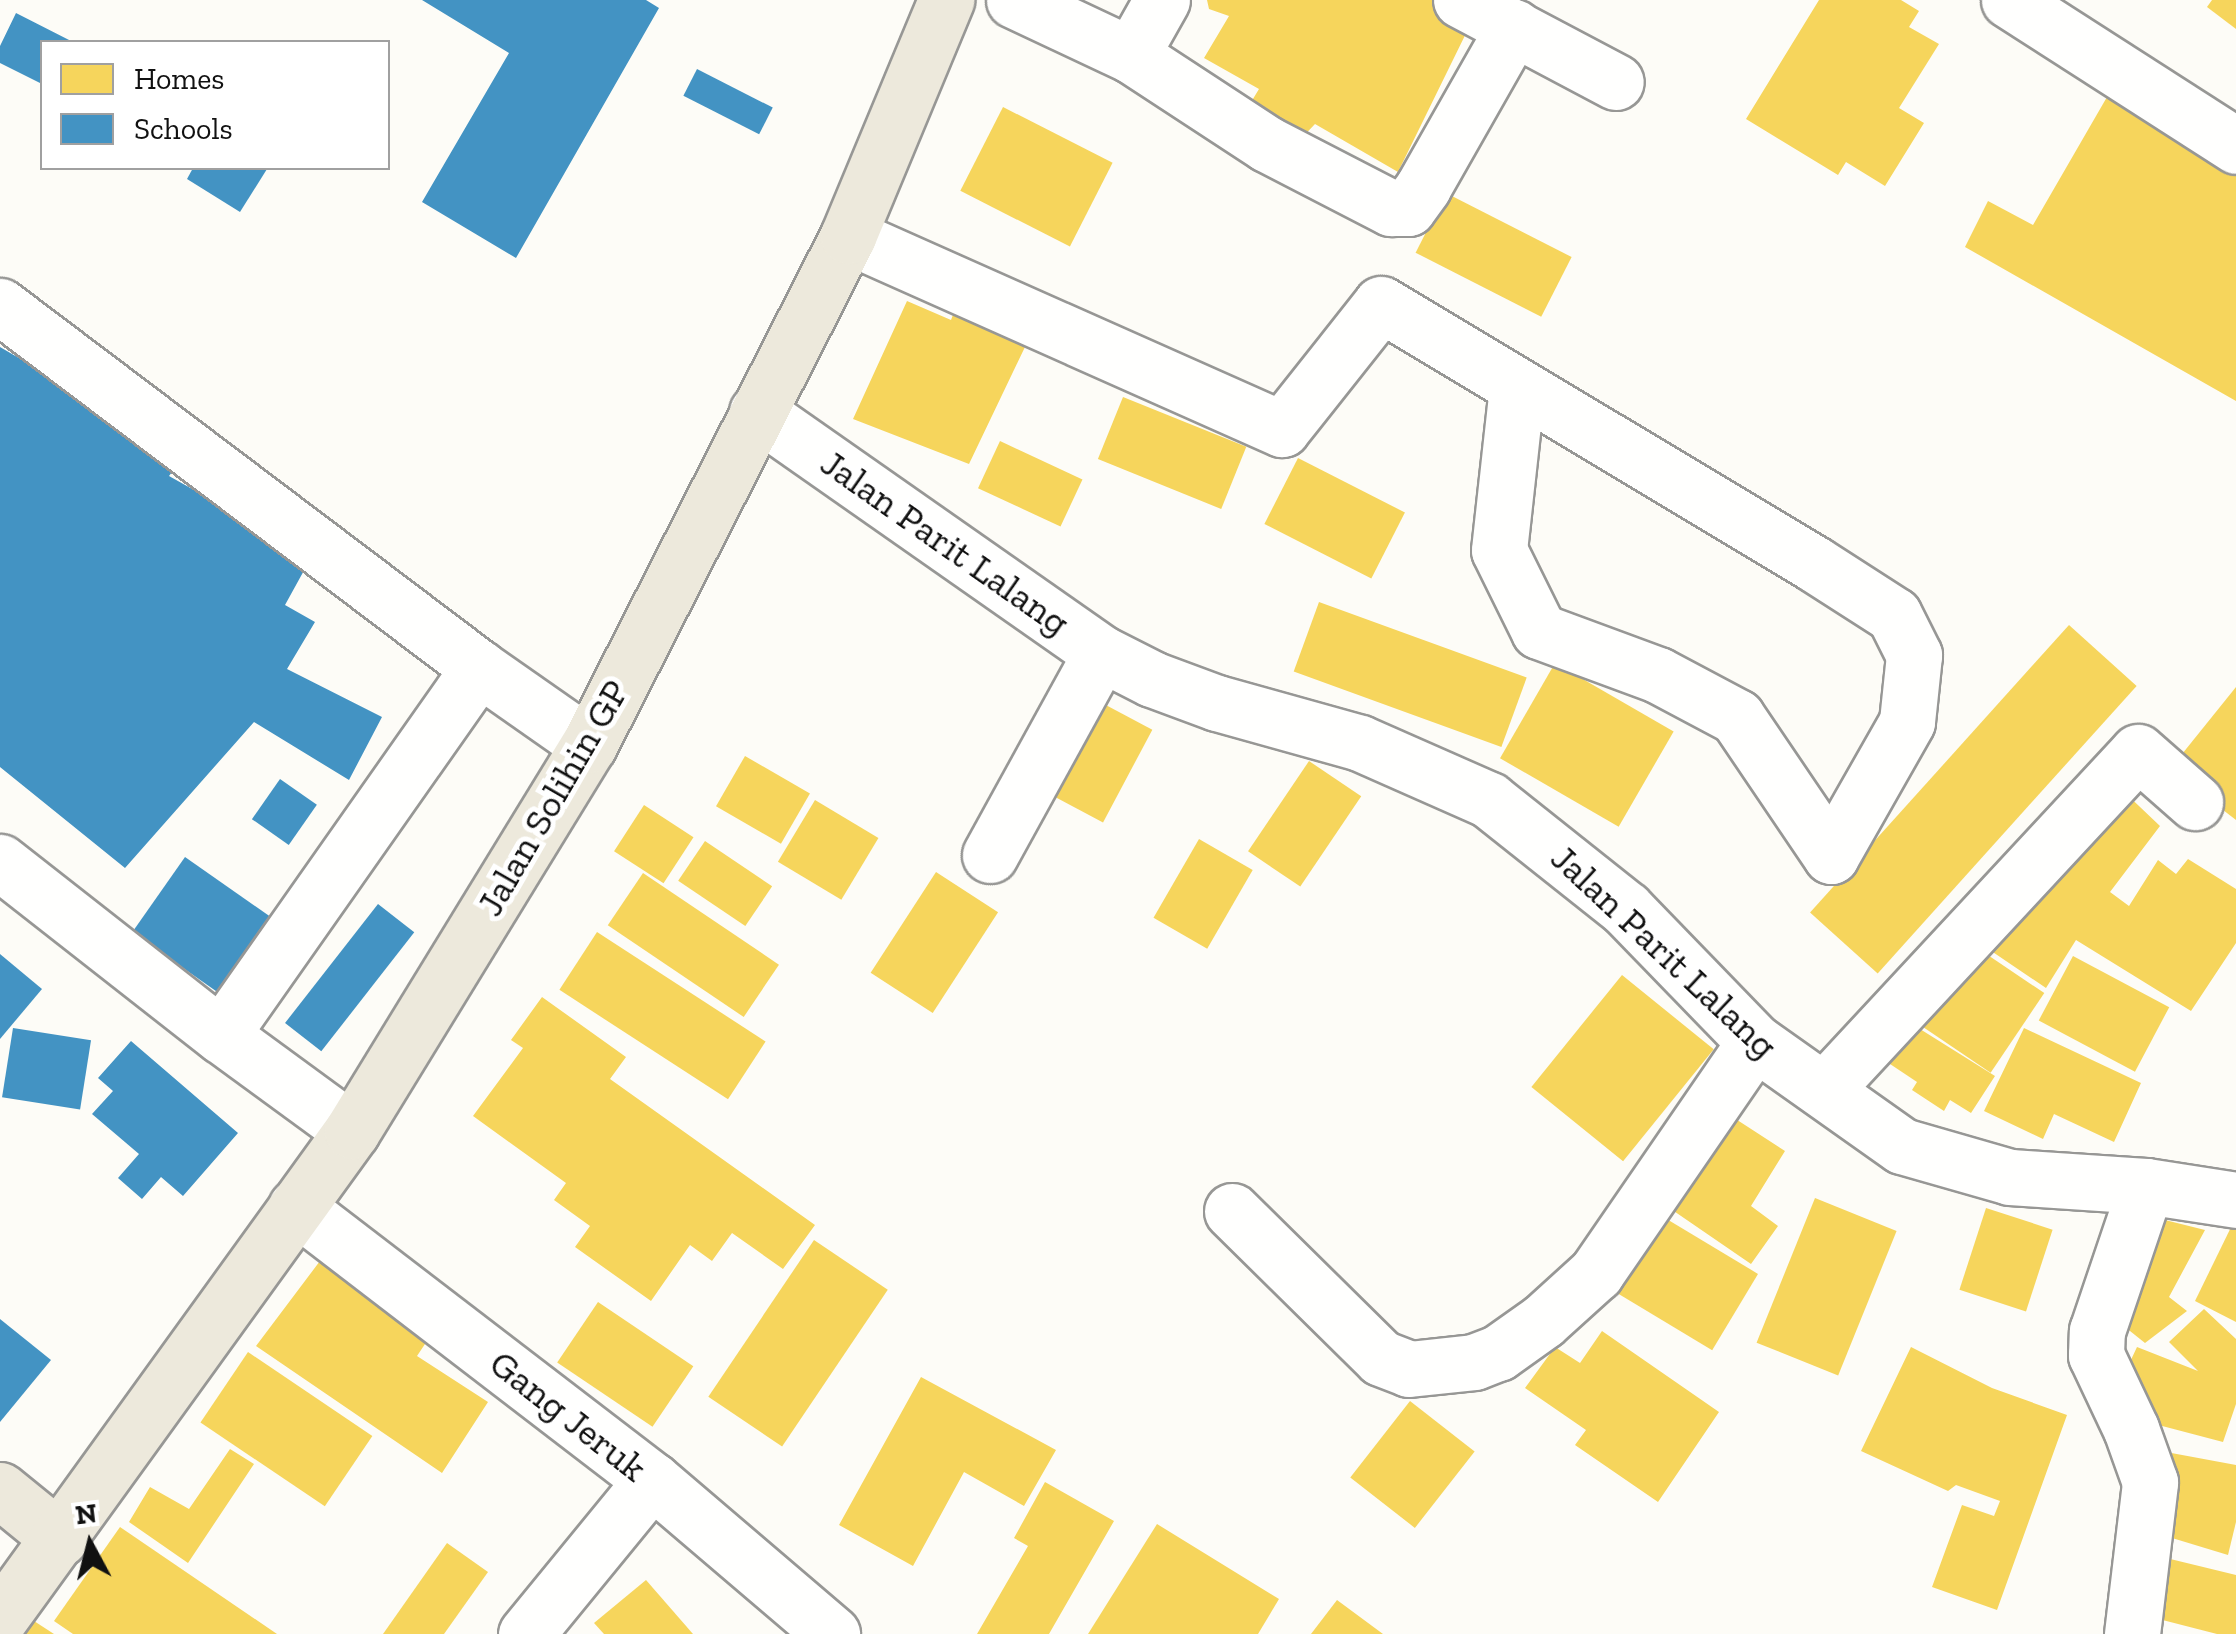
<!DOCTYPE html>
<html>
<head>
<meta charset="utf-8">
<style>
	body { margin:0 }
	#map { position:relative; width:2236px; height:1634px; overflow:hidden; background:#fdfcf7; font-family:"Zilla Slab",serif }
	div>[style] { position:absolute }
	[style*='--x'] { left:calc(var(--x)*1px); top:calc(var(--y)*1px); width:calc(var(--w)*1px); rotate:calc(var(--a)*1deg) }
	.homes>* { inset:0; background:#f6d55c; transform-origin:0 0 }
	.schools>* { inset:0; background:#4393c3; transform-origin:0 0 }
	.roads { filter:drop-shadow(2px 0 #979795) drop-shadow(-2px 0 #979795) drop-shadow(0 2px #979795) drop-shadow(0 -2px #979795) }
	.minor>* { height:55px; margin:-27.5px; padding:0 27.5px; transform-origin:27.5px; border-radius:27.5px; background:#fffffe }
	.major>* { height:55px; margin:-27.5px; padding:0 27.5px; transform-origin:27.5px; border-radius:27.5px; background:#ede9dc }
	span { translate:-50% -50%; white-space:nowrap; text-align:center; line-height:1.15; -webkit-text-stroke:10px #fff; paint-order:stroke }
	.street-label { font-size:38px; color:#111 }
	.legend { position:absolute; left:40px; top:40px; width:350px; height:130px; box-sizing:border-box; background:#fff; border:2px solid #a0a0a0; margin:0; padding:12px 18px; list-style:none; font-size:30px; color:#111 }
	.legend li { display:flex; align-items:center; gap:20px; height:50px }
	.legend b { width:50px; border:2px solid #a0a0a0 }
	.north { position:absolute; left:40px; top:1494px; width:100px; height:100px; -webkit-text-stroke:8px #fff; paint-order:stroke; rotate:353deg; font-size:28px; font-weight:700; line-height:40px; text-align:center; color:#111 }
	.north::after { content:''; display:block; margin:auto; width:35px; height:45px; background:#111; clip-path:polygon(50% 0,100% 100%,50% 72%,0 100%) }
</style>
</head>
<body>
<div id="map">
	<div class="homes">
		<div style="clip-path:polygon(1207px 0,1447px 0,1475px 15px,1398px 172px,1315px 124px,1294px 146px,1242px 117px,1259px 89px,1204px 58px,1229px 16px,1209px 9px)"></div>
		<div style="clip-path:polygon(1819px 0,1901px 0,1919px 11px,1909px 27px,1939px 44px,1899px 108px,1924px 123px,1885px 186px,1846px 162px,1838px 175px,1746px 119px)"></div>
		<div style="clip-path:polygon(2212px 0,2236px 0,2236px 29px,2207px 7px)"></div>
		<div style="clip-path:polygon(2107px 97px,2236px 166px,2236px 401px,1965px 247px,1988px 201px,2033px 225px)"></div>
		<div style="left:1003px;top:107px;width:123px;height:94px;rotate:27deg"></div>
		<div style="left:1446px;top:193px;width:141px;height:67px;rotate:27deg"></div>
		<div style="clip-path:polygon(962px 291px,1036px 324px,969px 464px,853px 419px,907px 301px,951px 320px)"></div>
		<div style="left:1123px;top:397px;width:133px;height:67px;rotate:22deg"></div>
		<div style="left:1000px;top:441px;width:91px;height:52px;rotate:25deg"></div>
		<div style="left:1298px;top:458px;width:120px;height:74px;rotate:27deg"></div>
		<div style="left:1319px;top:602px;width:221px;height:74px;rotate:20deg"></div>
		<div style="left:2069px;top:625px;width:91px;height:387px;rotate:42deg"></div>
		<div style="left:1555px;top:663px;width:137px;height:110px;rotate:30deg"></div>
		<div style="clip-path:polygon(2236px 687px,2236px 820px,2170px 769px)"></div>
		<div style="left:1087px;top:695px;width:74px;height:105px;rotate:28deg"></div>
		<div style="left:745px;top:756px;width:75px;height:58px;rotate:30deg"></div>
		<div style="left:1309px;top:761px;width:63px;height:109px;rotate:34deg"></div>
		<div style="clip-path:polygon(2119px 787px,2160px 826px,2110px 892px,2129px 906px,2158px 860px,2176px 874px,2188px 859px,2236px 889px,2236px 943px,2191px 1011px,2076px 940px,2046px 988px,1978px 942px)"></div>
		<div style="left:815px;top:800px;width:74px;height:72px;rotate:31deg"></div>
		<div style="left:644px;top:805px;width:59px;height:55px;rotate:33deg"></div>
		<div style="left:1199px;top:839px;width:62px;height:91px;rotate:30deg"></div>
		<div style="left:705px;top:841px;width:81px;height:48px;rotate:34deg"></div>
		<div style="left:936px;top:872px;width:74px;height:120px;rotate:33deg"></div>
		<div style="left:643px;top:873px;width:164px;height:63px;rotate:34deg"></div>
		<div style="left:597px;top:932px;width:201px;height:69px;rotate:33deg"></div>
		<div style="left:1973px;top:945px;width:86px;height:96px;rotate:34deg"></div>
		<div style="left:2073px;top:956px;width:109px;height:73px;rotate:28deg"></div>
		<div style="left:1622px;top:975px;width:118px;height:144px;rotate:39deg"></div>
		<div style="clip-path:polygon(542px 997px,626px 1057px,610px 1079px,815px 1225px,783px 1269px,732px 1233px,712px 1261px,690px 1245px,651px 1301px,575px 1247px,590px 1226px,554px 1200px,566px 1183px,473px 1116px,523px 1048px,511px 1040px)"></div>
		<div style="clip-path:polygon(1912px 1024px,1995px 1076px,1971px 1113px,1950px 1100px,1944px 1111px,1912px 1090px,1917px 1082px,1887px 1062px)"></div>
		<div style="clip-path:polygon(2024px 1028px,2141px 1083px,2114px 1142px,2054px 1114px,2043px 1139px,1984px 1111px)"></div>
		<div style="clip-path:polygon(1728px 1114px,1785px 1151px,1751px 1206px,1778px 1226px,1751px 1264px,1665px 1205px)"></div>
		<div style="left:1815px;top:1198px;width:88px;height:156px;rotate:22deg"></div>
		<div style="left:1986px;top:1208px;width:70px;height:86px;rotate:18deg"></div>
		<div style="left:1650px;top:1209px;width:126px;height:89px;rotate:31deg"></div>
		<div style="clip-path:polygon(2141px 1214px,2205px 1230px,2169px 1297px,2187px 1311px,2145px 1343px,2110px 1315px)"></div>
		<div style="clip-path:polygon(2236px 1217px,2236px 1322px,2195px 1301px)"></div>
		<div style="left:814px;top:1240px;width:89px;height:189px;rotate:34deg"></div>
		<div style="clip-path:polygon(329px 1249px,437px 1326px,417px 1356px,488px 1402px,442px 1473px,256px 1346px)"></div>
		<div style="left:598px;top:1302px;width:115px;height:73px;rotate:34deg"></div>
		<div style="clip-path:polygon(2204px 1309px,2236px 1339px,2236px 1404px,2223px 1442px,2128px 1417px,2115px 1394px,2137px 1347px,2198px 1371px,2169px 1342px)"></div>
		<div style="clip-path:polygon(1602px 1331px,1719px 1412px,1658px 1502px,1575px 1445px,1586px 1430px,1525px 1388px,1555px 1347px,1580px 1363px)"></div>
		<div style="clip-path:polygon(1911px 1347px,1992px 1388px,2067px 1415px,1997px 1610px,1932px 1587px,1962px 1505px,1994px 1516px,2000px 1501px,1956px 1485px,1948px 1491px,1861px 1451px)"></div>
		<div style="left:248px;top:1352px;width:150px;height:85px;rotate:34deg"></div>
		<div style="clip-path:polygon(921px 1377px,1056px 1450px,1024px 1506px,964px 1472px,913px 1566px,839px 1525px)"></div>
		<div style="left:1410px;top:1401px;width:82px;height:97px;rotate:38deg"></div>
		<div style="clip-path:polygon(230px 1449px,254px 1464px,188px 1563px,129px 1522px,150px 1487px,189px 1509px)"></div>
		<div style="clip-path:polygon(2166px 1452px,2236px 1465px,2236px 1522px,2228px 1555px,2149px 1531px)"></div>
		<div style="clip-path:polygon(1045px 1482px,1114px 1521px,1049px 1634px,977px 1634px,1028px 1546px,1014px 1538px)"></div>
		<div style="clip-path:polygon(1157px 1524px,1279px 1599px,1258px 1634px,1088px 1634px)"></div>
		<div style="clip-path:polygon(120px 1527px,277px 1634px,73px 1634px,54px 1621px)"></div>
		<div style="clip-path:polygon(447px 1543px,488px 1572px,444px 1634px,383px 1634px)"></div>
		<div style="clip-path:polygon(2158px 1556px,2236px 1575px,2236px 1634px,2217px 1634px,2143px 1615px)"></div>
		<div style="clip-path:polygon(646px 1580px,693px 1634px,604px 1634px,594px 1623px)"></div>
		<div style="clip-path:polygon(1337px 1600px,1383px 1634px,1311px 1634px)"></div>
		<div style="clip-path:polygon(34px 1621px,54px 1634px,25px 1634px)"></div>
	</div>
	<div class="schools">
		<div style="clip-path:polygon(422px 0,646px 0,659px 8px,516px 258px,422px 202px,509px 53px)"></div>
		<div style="clip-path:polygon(16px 13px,73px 42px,42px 42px,42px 84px,0 63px,0 46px)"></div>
		<div style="left:697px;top:69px;width:85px;height:30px;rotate:27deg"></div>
		<div style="clip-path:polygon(193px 168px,265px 168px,267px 169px,240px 212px,187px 179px)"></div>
		<div style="clip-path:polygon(0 347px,185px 455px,169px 476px,312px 556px,285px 605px,315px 622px,287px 669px,382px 717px,349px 780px,254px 722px,125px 868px,0 767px)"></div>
		<div style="left:280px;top:779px;width:45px;height:49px;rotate:35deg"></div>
		<div style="left:185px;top:857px;width:103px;height:92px;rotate:35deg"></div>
		<div style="left:378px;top:904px;width:46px;height:151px;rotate:38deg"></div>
		<div style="clip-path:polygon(0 954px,42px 989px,0 1039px)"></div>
		<div style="left:13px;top:1028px;width:79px;height:70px;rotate:9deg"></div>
		<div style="clip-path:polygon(131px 1041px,238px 1133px,183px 1196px,161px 1177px,142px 1199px,118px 1178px,139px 1154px,92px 1114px,113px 1091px,98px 1078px)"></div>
		<div style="clip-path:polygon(0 1319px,51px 1360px,0 1422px)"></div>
	</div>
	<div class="roads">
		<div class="minor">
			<div style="--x:1014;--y:0;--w:129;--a:25.2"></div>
			<div style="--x:1131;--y:55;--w:163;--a:33.2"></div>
			<div style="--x:1267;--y:144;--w:140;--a:27.3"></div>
			<div style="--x:1391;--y:208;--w:17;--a:0"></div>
			<div style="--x:1408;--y:208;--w:26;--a:-54"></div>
			<div style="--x:1423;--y:187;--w:184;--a:-60.4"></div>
			<div style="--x:1461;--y:0;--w:175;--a:27.9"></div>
			<div style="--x:2009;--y:0;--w:270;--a:32.7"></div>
			<div style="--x:1131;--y:55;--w:63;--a:-60.6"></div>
			<div style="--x:848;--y:236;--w:475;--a:24"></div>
			<div style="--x:1282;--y:429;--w:159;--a:-51.6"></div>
			<div style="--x:1381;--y:304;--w:504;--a:30.94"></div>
			<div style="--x:1813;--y:563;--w:96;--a:32.7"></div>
			<div style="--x:1894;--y:615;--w:45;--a:63.4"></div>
			<div style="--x:1914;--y:655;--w:67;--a:96"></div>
			<div style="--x:1907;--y:722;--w:154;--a:119.6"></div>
			<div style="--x:1831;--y:856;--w:168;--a:-124.1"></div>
			<div style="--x:1737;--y:717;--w:89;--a:-152"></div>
			<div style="--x:1658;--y:675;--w:127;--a:-159.7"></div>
			<div style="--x:1539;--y:631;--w:90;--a:-116.3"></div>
			<div style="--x:1499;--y:550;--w:165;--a:-83.7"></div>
			<div style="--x:0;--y:306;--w:600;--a:37.08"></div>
			<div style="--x:479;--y:668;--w:134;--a:35"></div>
			<div style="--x:757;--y:412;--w:420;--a:35"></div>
			<div style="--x:1101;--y:653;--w:57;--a:27"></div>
			<div style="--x:1152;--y:679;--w:69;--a:20.3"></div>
			<div style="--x:1217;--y:703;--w:148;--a:15.6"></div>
			<div style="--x:1360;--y:743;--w:141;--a:23.8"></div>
			<div style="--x:1489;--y:800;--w:175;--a:38.5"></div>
			<div style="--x:1626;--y:909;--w:185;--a:45.9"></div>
			<div style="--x:1755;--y:1042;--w:180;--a:35.3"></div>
			<div style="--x:1902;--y:1146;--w:112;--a:16"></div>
			<div style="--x:2010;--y:1177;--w:136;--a:3.8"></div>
			<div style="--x:2146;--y:1186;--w:91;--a:8.8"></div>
			<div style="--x:990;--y:855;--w:230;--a:-61.2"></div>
			<div style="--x:0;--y:862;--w:281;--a:38.1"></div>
			<div style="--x:221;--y:1035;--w:162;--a:36.2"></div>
			<div style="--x:221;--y:1035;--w:449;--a:-54.9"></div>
			<div style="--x:1824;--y:1090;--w:461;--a:-47.1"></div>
			<div style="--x:2138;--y:752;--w:76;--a:41.3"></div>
			<div style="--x:296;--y:1207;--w:449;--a:37.5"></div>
			<div style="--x:652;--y:1480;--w:237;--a:40.5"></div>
			<div style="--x:1232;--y:1211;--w:209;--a:44.6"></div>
			<div style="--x:1381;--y:1358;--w:30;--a:21"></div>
			<div style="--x:1409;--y:1369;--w:65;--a:-6.1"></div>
			<div style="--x:1474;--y:1362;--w:26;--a:-21"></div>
			<div style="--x:1498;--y:1353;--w:55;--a:-35.4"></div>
			<div style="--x:1543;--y:1321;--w:72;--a:-42.2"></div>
			<div style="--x:1596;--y:1273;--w:280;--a:-55.5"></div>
			<div style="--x:526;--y:1634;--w:199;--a:-50.7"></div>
			<div style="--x:2132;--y:1634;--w:153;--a:-83.2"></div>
			<div style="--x:2150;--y:1482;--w:56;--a:-109.7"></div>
			<div style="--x:2131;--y:1429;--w:82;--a:-115.3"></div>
			<div style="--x:2096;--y:1355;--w:24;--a:-88"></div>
			<div style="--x:2097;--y:1331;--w:153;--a:-71.3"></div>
		</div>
		<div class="major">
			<div style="--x:0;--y:1490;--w:77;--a:39.2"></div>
			<div style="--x:0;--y:1618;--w:601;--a:-54.14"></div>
			<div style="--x:352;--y:1131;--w:453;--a:-58.5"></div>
			<div style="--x:589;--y:745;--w:571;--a:-63.03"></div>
			<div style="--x:848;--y:236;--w:256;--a:-67.4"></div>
		</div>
	</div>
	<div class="street-label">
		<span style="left:945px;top:543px;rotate:35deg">Jalan Parit Lalang</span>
		<span style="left:553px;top:798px;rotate:-60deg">Jalan Solihin GP</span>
		<span style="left:1664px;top:952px;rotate:43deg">Jalan Parit Lalang</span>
		<span style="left:568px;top:1416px;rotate:38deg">Gang Jeruk</span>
	</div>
	<ul class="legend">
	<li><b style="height:28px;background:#f6d55c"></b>Homes</li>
	<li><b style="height:28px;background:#4393c3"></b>Schools</li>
	</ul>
	<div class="north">N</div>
</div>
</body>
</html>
